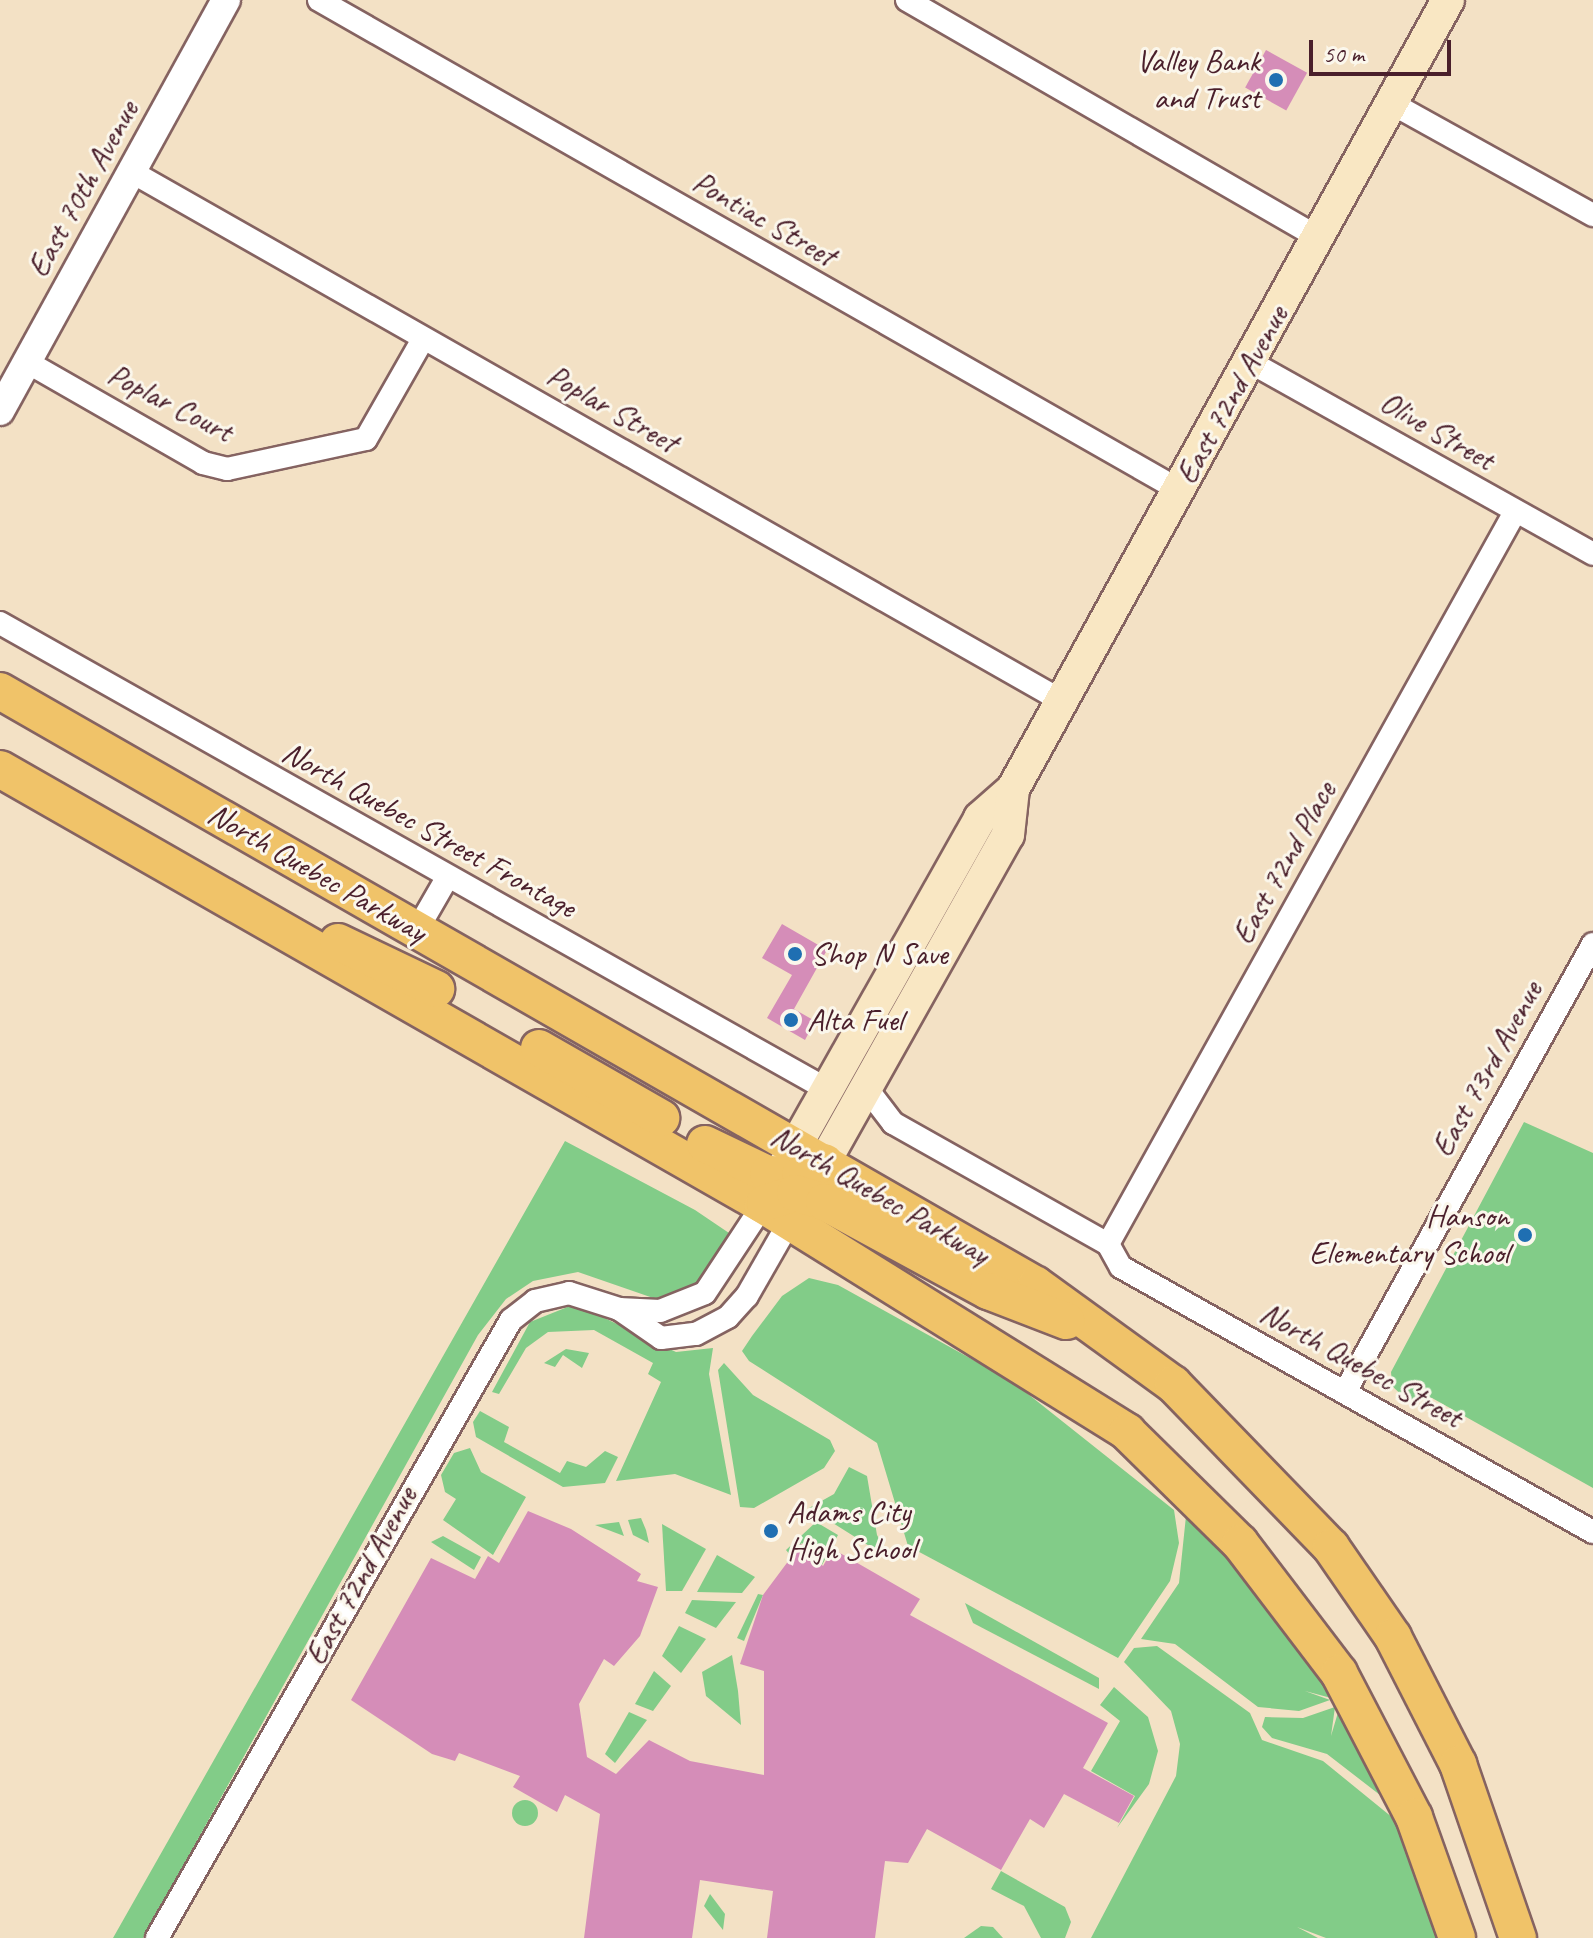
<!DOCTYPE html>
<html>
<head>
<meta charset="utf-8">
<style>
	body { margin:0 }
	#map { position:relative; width:1593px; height:1938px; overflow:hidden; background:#f3e1c5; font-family:Caveat,sans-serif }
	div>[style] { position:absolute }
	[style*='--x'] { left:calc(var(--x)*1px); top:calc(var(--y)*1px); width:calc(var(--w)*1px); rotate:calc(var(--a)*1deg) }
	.green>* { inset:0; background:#82cc88 }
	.round { border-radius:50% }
	.building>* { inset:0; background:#d58db8; transform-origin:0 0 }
	.roads { filter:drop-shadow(2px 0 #856361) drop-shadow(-2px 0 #856361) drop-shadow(0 2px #856361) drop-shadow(0 -2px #856361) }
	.minor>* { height:22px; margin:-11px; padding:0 11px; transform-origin:11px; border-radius:11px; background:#fff }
	.tertiary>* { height:28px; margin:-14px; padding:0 14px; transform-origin:14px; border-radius:14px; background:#fff }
	.secondary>* { height:32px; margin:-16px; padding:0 16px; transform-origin:16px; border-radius:16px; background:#f9e7c3 }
	.primary>* { height:36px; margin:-18px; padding:0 18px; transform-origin:18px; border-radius:18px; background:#f0c369 }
	.dots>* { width:22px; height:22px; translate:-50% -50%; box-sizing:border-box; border:4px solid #fbf7ec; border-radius:50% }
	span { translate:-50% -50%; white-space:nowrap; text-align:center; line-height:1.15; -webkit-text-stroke:6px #fbf7ec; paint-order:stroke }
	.poi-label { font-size:32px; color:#4a1f2b }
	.right { translate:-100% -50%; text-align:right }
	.left { translate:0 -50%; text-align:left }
	.street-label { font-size:32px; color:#4a1f2b }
	.scale { position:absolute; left:1309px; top:40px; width:142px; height:36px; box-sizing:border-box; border:4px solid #4a1f2b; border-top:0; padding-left:10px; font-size:24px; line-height:28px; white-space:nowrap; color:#4a1f2b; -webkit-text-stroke:6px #fbf7ec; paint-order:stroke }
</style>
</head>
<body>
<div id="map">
	<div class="green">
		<div style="clip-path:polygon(1524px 1122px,1593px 1153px,1593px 1488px,1432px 1398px,1407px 1400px,1392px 1386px,1391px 1372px)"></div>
		<div style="clip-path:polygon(565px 1141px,695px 1210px,729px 1233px,727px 1242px,699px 1286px,659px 1300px,578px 1272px,533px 1281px,506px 1299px,478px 1335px,143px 1938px,113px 1938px)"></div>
		<div style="clip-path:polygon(809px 1278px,838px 1285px,1013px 1382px,1174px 1510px,1179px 1543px,1170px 1581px,1118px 1658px,908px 1546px,877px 1443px,749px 1361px,742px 1351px,752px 1336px,782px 1296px)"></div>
		<div style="clip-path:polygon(575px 1304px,676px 1352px,713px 1348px,709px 1374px,731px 1495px,675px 1474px,616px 1481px,661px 1382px,648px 1374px,653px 1363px,594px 1330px,548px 1332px,526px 1348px,499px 1394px,492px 1392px,530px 1322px)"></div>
		<div style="clip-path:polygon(566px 1349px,589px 1353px,582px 1368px,563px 1355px,555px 1367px,544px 1363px)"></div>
		<div style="clip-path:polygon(724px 1363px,753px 1395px,830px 1440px,835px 1451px,824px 1468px,754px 1508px,740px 1507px,718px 1370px)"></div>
		<div style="clip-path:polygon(480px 1411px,509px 1427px,504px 1442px,560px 1473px,567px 1461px,586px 1467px,605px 1451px,618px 1457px,605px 1483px,563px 1487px,476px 1437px,473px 1422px)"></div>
		<div style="clip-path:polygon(470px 1448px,481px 1472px,526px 1497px,493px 1555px,443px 1520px,456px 1499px,445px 1492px,441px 1475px,454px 1453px)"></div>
		<div style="clip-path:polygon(849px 1467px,867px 1476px,877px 1535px,890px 1559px,809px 1508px,834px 1494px)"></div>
		<div style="clip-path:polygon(1186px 1516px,1220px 1546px,1326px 1682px,1380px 1795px,1327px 1754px,1272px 1738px,1262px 1727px,1265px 1717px,1303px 1718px,1335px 1707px,1331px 1736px,1339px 1709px,1331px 1698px,1305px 1691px,1330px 1700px,1299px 1711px,1258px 1707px,1175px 1644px,1141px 1639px,1179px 1583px)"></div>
		<div style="clip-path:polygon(641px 1518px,646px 1530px,649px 1543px,633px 1535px,628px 1520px)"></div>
		<div style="clip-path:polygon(619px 1522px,624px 1536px,595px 1525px)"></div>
		<div style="clip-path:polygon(816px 1522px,838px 1535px,822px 1565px,802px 1543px,790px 1555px,786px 1550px)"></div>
		<div style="clip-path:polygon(662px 1524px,706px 1549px,682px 1591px,666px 1591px)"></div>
		<div style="clip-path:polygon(443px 1536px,481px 1557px,474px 1570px,431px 1542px)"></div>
		<div style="clip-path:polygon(717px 1555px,755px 1577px,742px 1593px,697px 1592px)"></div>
		<div style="clip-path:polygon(758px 1594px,763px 1595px,744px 1641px,737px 1638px)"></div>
		<div style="clip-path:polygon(692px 1600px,736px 1602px,716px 1628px,685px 1613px)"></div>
		<div style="clip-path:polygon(965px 1603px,1099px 1678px,1099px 1689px,973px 1623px)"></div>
		<div style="clip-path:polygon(679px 1626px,706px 1639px,681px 1673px,662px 1656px)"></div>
		<div style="clip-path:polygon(1157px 1646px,1250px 1713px,1262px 1740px,1323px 1761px,1393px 1818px,1440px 1938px,1326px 1938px,1297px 1927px,1318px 1938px,1091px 1938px,1176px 1776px,1180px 1744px,1171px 1711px,1124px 1662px,1134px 1648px)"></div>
		<div style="clip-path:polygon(732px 1655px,738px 1691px,741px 1725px,706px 1696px,702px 1672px)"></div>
		<div style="clip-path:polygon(654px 1671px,671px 1686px,653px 1711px,635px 1704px)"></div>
		<div style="clip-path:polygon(1114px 1687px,1148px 1717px,1158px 1751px,1149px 1784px,1117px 1828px,1135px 1796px,1091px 1771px,1120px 1721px,1100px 1705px)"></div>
		<div style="clip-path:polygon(629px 1712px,647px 1720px,615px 1763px,605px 1754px)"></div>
		<div class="round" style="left:512px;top:1800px;width:26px;height:26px"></div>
		<div style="clip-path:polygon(1001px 1871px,1065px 1907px,1071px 1922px,1065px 1938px,1041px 1938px,1024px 1906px,991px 1889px)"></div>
		<div style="clip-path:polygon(710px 1894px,725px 1914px,723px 1930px,704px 1906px)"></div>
		<div style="clip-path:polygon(981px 1926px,993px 1927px,1003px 1938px,964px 1938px)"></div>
	</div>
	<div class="building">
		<div style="left:1266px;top:50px;width:47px;height:43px;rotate:29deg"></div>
		<div style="clip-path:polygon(782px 924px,827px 950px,794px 1009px,815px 1021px,805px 1040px,767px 1018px,792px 975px,762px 958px)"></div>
		<div style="clip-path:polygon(528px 1511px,571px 1529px,641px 1574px,637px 1581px,658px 1587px,640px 1636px,614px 1666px,604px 1659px,579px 1704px,587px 1757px,616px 1774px,649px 1740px,690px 1761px,764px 1775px,764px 1671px,740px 1664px,763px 1595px,801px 1544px,823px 1566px,833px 1549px,920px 1599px,910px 1615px,1108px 1723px,1083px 1768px,1134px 1796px,1119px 1823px,1064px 1794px,1044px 1828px,1030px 1819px,1001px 1870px,927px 1829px,908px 1863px,885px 1861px,875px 1938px,767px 1938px,773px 1891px,700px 1880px,692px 1938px,584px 1938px,600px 1814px,565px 1795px,557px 1812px,513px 1787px,520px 1776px,459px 1753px,455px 1761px,432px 1754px,351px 1700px,431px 1558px,475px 1579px,488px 1556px,499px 1563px)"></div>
	</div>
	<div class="roads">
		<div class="minor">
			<div style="--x:319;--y:0;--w:990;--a:29.67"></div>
			<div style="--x:907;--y:0;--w:476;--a:30"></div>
			<div style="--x:1391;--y:103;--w:231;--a:29"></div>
			<div style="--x:132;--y:172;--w:1070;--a:29.63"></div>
			<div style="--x:27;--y:362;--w:203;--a:29.8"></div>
			<div style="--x:203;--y:463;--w:25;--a:14"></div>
			<div style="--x:227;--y:469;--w:142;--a:-12.2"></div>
			<div style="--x:366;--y:439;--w:115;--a:-60.3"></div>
			<div style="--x:1250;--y:362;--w:393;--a:29.2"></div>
			<div style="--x:0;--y:623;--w:951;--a:29.42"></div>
			<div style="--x:417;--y:930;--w:60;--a:-60"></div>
			<div style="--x:867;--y:1089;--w:43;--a:52.6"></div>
			<div style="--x:893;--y:1123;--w:247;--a:29.4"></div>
			<div style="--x:1108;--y:1244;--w:838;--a:-60.93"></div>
			<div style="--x:1108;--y:1244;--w:26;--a:61"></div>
			<div style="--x:1121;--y:1267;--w:541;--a:29.31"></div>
			<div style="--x:619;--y:1309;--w:41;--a:2.8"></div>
			<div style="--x:660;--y:1311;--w:48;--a:-21.8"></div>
			<div style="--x:705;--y:1293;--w:105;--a:-56.6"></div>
			<div style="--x:1345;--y:1392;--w:512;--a:-61.03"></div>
			<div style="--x:157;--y:1938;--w:712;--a:-60.2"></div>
			<div style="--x:511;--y:1320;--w:31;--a:-38"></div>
			<div style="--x:535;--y:1301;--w:35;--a:-13"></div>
			<div style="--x:569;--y:1293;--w:52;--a:17.7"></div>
			<div style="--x:619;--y:1309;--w:51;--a:34.6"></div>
			<div style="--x:661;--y:1338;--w:35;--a:-7"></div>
			<div style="--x:696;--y:1334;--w:36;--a:-28"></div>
			<div style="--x:728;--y:1317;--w:28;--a:-48"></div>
			<div style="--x:747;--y:1296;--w:86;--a:-60.2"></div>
		</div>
		<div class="tertiary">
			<div style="--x:0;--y:411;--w:469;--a:-61.2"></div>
		</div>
		<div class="secondary">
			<div style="--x:782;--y:1170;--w:404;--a:-60.6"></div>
			<div style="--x:980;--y:818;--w:44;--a:-41.3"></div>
			<div style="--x:1013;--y:789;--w:901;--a:-61.13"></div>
			<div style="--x:813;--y:1182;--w:398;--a:-60.7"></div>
			<div style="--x:1008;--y:835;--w:46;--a:-83.8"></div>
		</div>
		<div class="primary">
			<div style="--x:0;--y:691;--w:1194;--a:29.83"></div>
			<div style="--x:1036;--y:1285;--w:169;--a:35.9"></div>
			<div style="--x:1173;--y:1384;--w:227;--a:45.9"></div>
			<div style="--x:1331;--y:1547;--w:109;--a:55.4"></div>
			<div style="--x:1393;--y:1637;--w:143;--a:62.9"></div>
			<div style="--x:1458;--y:1764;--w:184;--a:71"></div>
			<div style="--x:0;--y:769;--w:879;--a:29.74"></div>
			<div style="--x:763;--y:1205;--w:429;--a:31.9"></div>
			<div style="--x:1127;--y:1432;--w:158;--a:44.5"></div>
			<div style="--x:1240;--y:1543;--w:163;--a:52.7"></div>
			<div style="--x:1339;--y:1673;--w:162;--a:62.5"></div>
			<div style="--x:1414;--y:1817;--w:128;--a:70.4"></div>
			<div style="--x:338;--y:942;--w:109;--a:25.6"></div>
			<div style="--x:539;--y:1048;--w:141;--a:29.8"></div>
			<div style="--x:705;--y:1144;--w:70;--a:25.5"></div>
			<div style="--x:768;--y:1174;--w:32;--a:2"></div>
			<div style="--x:800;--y:1175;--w:28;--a:-27"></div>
			<div style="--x:765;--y:1203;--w:32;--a:-18"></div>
			<div style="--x:795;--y:1193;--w:30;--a:17"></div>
			<div style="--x:824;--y:1202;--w:187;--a:28.5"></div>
			<div style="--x:988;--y:1291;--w:84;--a:21"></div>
		</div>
	</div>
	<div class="dots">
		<div style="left:1276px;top:80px;background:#1f6fb2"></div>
		<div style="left:795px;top:954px;background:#1f6fb2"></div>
		<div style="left:791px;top:1020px;background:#1f6fb2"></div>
		<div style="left:1525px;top:1235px;background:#1f6fb2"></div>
		<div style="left:771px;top:1531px;background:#1f6fb2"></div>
	</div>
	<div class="poi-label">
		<span class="right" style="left:1260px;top:80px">Valley Bank<br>and Trust</span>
		<span class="left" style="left:811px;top:954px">Shop N Save</span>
		<span class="left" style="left:807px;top:1020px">Alta Fuel</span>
		<span class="right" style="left:1509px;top:1235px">Hanson<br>Elementary School</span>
		<span class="left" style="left:787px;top:1531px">Adams City<br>High School</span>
	</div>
	<div class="street-label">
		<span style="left:83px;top:189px;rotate:-61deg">East 70th Avenue</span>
		<span style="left:764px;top:219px;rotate:30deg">Pontiac Street</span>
		<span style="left:1232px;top:395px;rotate:-61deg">East 72nd Avenue</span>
		<span style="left:170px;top:403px;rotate:27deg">Poplar Court</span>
		<span style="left:612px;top:409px;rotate:30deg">Poplar Street</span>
		<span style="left:1437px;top:431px;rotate:30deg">Olive Street</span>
		<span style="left:429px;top:830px;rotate:29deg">North Quebec Street Frontage</span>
		<span style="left:1284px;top:863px;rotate:-61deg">East 72nd Place</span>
		<span style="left:317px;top:873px;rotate:30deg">North Quebec Parkway</span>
		<span style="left:1487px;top:1069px;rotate:-61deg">East 73rd Avenue</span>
		<span style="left:880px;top:1195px;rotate:30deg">North Quebec Parkway</span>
		<span style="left:1361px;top:1365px;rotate:29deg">North Quebec Street</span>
		<span style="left:361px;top:1576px;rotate:-61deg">East 72nd Avenue</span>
	</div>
	<div class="scale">50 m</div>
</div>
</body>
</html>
